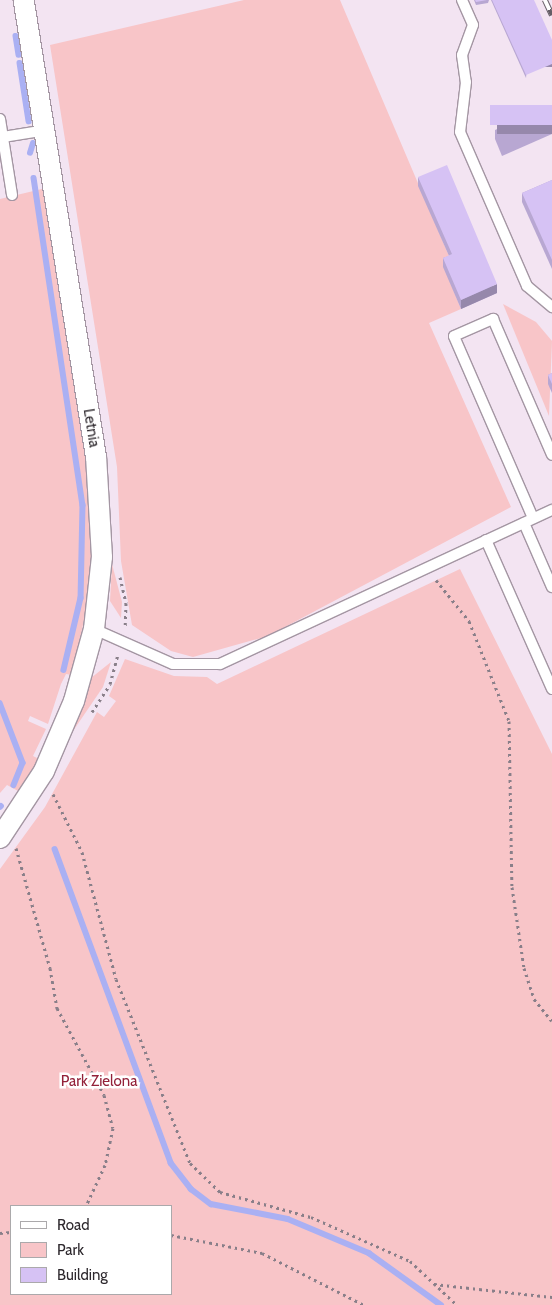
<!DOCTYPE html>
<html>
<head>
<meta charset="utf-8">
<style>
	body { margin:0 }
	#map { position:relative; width:552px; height:1305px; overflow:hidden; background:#f3e4f2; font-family:Cabin,sans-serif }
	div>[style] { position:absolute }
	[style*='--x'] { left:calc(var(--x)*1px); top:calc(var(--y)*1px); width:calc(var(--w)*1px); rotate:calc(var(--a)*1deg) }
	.green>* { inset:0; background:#f8c5c8 }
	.stream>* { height:5.5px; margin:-2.75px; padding:0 2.75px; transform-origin:2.75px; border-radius:2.75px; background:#aab0f3 }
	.path>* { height:3px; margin-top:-1.5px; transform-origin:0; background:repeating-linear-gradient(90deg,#897f89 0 2.5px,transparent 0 6.5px) }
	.roads { filter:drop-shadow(1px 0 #a496a3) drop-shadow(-1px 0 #a496a3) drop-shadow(0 1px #a496a3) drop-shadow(0 -1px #a496a3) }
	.service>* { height:10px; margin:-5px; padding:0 5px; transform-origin:5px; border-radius:5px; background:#fff }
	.minor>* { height:20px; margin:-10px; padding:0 10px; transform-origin:10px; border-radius:10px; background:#fff }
	.rail>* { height:5.5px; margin-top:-2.75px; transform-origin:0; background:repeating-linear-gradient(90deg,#fff 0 11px,#655d65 0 22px); box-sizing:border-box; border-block:1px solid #655d65 }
	.wall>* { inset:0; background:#b8a7d2 }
	.shaded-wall>* { inset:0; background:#9688ab; transform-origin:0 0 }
	.building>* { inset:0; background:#d6c2f4; transform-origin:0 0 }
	span { translate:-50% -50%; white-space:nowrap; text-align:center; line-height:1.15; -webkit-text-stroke:5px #fff; paint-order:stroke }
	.street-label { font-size:15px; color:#2d282d }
	.park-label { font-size:15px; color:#932139 }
	.legend { position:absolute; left:10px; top:1205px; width:162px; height:90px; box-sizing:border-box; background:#fff; border:1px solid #aba9ab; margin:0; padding:6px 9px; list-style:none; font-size:15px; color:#2d282d }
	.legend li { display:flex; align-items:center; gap:10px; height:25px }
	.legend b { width:25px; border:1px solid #aba9ab }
</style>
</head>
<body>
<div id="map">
	<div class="green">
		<div style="clip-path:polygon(244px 0,340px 0,452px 263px,444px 267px,461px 309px,429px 323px,511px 507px,268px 636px,193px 657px,171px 651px,132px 625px,121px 561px,117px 467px,50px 45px)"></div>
		<div style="clip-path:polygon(46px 188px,90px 484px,93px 545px,89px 597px,72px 675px,66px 674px,61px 684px,48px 724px,30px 716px,28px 721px,46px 729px,33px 756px,39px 759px,20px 792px,7px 785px,0 793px,0 199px)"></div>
		<div style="clip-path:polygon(503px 304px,536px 322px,552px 341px,549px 416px)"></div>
		<div style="clip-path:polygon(112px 564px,122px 602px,121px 618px,110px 601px)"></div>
		<div style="clip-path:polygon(evenodd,460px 569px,552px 754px,552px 1305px,0 1305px,0 869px,45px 807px,97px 712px,104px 717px,116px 701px,109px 696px,125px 659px,174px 676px,207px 677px,217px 684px,460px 569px,11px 1206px,171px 1206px,171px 1294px,11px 1294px,11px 1206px)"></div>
		<div style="clip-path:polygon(111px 662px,103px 687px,73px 731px,91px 678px)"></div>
	</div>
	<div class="stream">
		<div style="--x:16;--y:36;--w:19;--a:81"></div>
		<div style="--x:20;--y:63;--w:59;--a:81.2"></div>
		<div style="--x:30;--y:153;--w:10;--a:-73"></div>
		<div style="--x:34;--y:178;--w:331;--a:81.5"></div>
		<div style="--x:83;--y:505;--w:93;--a:91.2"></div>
		<div style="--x:81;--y:598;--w:74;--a:103.3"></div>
		<div style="--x:0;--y:703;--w:64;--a:69"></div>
		<div style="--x:23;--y:763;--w:24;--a:112"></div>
		<div style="--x:0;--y:807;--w:1;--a:-45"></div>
		<div style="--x:55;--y:849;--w:335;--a:69.7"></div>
		<div style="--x:171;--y:1163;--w:33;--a:52"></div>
		<div style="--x:191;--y:1189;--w:25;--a:37"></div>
		<div style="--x:211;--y:1204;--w:78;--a:11"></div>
		<div style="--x:288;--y:1219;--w:88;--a:22.8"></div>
		<div style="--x:369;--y:1253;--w:89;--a:35.8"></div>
	</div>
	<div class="path">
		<div style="--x:120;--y:577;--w:27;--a:77"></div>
		<div style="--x:126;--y:603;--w:24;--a:92"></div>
		<div style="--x:436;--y:580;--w:53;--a:51.2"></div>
		<div style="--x:469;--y:621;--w:108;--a:68.2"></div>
		<div style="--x:509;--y:721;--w:166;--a:89"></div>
		<div style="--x:512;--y:887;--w:82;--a:81.6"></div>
		<div style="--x:524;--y:968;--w:33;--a:72"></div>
		<div style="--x:534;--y:999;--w:28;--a:51"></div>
		<div style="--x:92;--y:712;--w:33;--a:-57"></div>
		<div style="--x:110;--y:684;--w:30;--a:-75"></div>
		<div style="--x:53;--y:794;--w:65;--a:63.4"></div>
		<div style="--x:82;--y:852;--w:131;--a:75"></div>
		<div style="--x:116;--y:979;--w:198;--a:68.1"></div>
		<div style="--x:190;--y:1163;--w:42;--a:44"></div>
		<div style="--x:220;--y:1192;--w:94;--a:15.4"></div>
		<div style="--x:311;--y:1217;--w:108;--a:24"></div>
		<div style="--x:410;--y:1261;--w:64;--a:43.1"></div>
		<div style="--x:16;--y:848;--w:125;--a:74.2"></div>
		<div style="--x:50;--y:968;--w:41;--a:80.1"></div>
		<div style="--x:57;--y:1008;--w:99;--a:61.6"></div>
		<div style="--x:104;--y:1095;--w:34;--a:75"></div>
		<div style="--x:113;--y:1128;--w:38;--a:102"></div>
		<div style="--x:105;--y:1165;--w:45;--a:114.9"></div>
		<div style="--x:0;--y:1233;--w:11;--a:-5"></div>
		<div style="--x:171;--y:1235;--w:93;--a:11.2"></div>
		<div style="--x:262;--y:1253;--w:114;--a:27"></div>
		<div style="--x:434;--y:1284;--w:119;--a:6.3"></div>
	</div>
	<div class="roads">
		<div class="service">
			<div style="--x:462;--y:0;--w:27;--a:66"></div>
			<div style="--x:473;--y:25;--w:32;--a:110"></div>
			<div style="--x:462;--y:55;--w:27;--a:82"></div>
			<div style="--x:466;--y:82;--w:50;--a:96.8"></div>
			<div style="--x:460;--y:132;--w:168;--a:66.5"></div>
			<div style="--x:527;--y:286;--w:33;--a:40"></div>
			<div style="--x:0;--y:119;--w:77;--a:81"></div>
			<div style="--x:3;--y:137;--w:44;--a:-9.2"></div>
			<div style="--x:533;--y:518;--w:198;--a:-113.5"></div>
			<div style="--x:454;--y:336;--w:43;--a:-23.6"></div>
			<div style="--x:493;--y:319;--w:148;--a:66.5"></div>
			<div style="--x:524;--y:523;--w:70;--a:66.4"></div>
			<div style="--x:486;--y:540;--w:163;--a:66.1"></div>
			<div style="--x:94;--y:629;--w:86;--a:23.9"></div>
			<div style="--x:173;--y:664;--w:47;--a:0"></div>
			<div style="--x:220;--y:664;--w:366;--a:-24.9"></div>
		</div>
		<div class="minor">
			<div style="--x:0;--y:838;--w:80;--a:-56.7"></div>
			<div style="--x:44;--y:771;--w:76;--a:-66.8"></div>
			<div style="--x:74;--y:701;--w:75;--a:-74.5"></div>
			<div style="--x:94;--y:629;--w:72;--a:-83.7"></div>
			<div style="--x:102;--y:557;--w:100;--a:-93.4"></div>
			<div style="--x:96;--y:457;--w:463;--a:-99"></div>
		</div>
	</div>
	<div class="rail">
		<div style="--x:545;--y:0;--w:17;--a:65"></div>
	</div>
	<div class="wall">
		<div style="clip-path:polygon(474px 0,489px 0,488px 3px,476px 5px)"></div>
		<div style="clip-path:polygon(491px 0,534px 0,526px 78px)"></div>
		<div style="clip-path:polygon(552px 105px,552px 134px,502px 156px,495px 139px,495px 130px)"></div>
		<div style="clip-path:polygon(418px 177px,497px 293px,461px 309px,443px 267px,443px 258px,449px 256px,418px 186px)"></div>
		<div style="clip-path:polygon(552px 180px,552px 269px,522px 202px,522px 193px)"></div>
		<div style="clip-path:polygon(552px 373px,552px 393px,548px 384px,548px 375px)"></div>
	</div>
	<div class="shaded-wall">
		<div style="left:552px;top:64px;width:3px;height:28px;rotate:90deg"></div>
		<div style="left:552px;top:125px;width:9px;height:55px;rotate:90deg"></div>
		<div style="clip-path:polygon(497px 284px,497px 293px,461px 309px,461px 300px)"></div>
	</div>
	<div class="building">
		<div style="clip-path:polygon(475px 0,487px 0,476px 2px)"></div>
		<div style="clip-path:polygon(492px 0,534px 0,552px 40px,552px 64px,526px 75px)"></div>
		<div style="left:552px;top:105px;width:20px;height:62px;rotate:90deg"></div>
		<div style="clip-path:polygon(447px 165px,497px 284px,461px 300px,443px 258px,452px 254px,418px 177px)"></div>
		<div style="clip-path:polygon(552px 180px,552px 260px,522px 193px)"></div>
		<div style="clip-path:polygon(552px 373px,552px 384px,548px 375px)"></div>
	</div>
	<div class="street-label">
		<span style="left:91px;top:428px;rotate:81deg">Letnia</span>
	</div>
	<div class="park-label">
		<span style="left:99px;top:1082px">Park Zielona</span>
	</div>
	<ul class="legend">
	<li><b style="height:6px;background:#fff"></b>Road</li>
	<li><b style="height:14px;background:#f8c5c8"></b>Park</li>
	<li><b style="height:14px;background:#d6c2f4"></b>Building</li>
	</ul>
</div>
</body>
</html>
